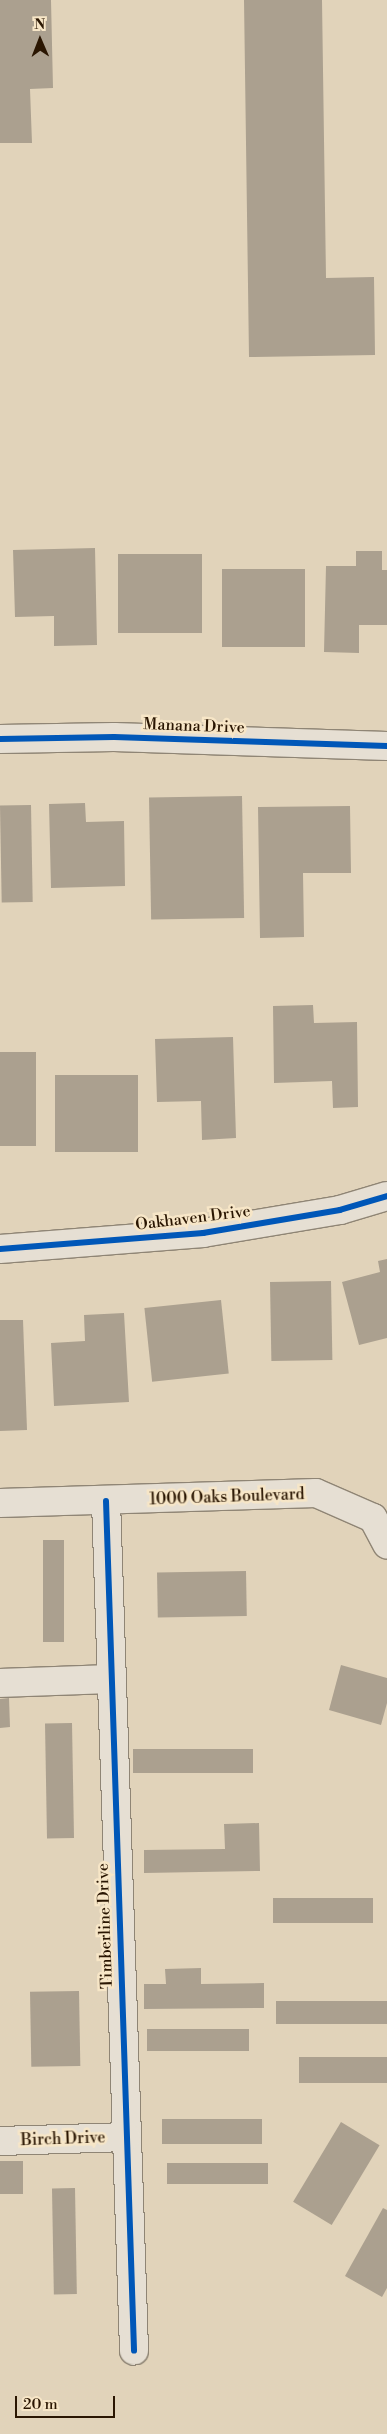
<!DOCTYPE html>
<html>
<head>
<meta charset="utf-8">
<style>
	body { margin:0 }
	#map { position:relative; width:387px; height:2434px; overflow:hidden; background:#e1d3ba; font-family:"Libre Bodoni",serif }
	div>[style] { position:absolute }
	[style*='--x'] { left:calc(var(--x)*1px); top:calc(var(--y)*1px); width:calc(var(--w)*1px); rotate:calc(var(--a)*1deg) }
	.building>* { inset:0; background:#aba08f; transform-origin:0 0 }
	.roads { filter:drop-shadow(1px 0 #8f8575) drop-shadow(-1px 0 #8f8575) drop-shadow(0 1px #8f8575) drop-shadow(0 -1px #8f8575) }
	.minor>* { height:28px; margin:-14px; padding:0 14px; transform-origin:14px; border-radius:14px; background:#e6dfd3 }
	.cycleway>* { height:6px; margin:-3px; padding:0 3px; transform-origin:3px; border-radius:3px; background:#0057b8 }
	span { translate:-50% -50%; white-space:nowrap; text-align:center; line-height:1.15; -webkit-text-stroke:5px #f7e6c7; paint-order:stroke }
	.street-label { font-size:16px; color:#2a1602 }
	.north { position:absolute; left:15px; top:15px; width:50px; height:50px; -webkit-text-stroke:4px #f7e6c7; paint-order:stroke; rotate:359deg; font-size:14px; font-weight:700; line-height:20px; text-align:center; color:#2a1602 }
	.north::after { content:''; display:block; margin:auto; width:18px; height:22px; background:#2a1602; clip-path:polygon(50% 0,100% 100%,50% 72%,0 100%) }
	.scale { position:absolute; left:15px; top:2396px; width:100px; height:22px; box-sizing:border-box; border:2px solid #2a1602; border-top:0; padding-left:6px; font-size:15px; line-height:18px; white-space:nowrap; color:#2a1602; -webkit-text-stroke:4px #f7e6c7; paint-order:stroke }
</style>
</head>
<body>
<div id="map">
	<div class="building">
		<div style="clip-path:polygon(0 0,51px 0,53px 88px,30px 89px,32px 143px,0 143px)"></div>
		<div style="clip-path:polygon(244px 0,322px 0,326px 278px,374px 277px,375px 355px,249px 357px)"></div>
		<div style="clip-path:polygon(95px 548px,97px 645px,54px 646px,54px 616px,15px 617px,13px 550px)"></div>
		<div style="clip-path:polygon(356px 551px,382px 551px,382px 570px,387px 570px,387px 625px,359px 625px,359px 653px,324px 652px,326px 566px,356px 566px)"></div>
		<div style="left:118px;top:554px;width:84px;height:79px"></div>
		<div style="left:222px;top:569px;width:83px;height:78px"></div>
		<div style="left:242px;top:796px;width:122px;height:93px;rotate:89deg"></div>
		<div style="clip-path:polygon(85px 803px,86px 822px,124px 821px,125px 886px,51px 888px,49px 804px)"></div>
		<div style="left:31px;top:805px;width:97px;height:31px;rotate:89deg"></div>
		<div style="clip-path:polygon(350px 806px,351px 873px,303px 873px,304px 937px,260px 938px,258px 807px)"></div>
		<div style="clip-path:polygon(313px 1005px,314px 1023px,357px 1022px,358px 1107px,333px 1108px,332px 1081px,274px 1083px,273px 1006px)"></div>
		<div style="clip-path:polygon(233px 1037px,236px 1138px,202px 1140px,201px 1101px,157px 1102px,155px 1039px)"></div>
		<div style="left:0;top:1052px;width:36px;height:94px"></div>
		<div style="left:55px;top:1075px;width:83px;height:77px"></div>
		<div style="clip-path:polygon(387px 1259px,387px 1338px,359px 1345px,342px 1282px,380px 1272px,378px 1261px)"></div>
		<div style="left:331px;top:1281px;width:79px;height:61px;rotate:89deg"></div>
		<div style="left:221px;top:1300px;width:74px;height:77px;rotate:84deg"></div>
		<div style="clip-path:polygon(124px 1313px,129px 1402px,54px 1406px,51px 1343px,85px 1341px,84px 1315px)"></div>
		<div style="clip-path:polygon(0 1320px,23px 1320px,27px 1430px,0 1431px)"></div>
		<div style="left:43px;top:1540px;width:21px;height:102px"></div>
		<div style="left:246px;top:1571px;width:45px;height:89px;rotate:89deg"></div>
		<div style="clip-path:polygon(341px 1665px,387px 1678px,387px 1703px,381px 1725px,329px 1710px)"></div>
		<div style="clip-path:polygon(9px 1698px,10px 1727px,0 1728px,0 1699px)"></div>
		<div style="left:72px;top:1723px;width:115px;height:27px;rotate:89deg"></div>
		<div style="left:253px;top:1749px;width:24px;height:120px;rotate:90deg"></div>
		<div style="clip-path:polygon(259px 1823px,260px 1871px,144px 1873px,144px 1850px,225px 1849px,224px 1824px)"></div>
		<div style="left:373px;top:1898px;width:25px;height:100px;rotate:90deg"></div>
		<div style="clip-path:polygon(201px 1968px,201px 1984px,264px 1983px,264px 2008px,144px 2009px,144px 1984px,166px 1984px,165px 1969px)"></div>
		<div style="left:79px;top:1991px;width:75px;height:49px;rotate:89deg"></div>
		<div style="left:387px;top:2001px;width:23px;height:111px;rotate:90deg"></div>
		<div style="left:249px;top:2029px;width:22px;height:102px;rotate:90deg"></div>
		<div style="left:387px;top:2057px;width:26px;height:88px;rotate:90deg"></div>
		<div style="left:262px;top:2119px;width:25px;height:100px;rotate:90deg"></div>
		<div style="left:341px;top:2122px;width:45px;height:93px;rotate:31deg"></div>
		<div style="left:0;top:2161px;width:23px;height:33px"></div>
		<div style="left:268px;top:2163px;width:21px;height:101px;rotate:90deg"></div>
		<div style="left:75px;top:2188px;width:106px;height:23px;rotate:89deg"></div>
		<div style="clip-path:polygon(383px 2208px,387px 2210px,387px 2288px,382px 2297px,345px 2276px)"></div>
	</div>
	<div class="roads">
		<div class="minor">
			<div style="--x:0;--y:739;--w:114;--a:-1"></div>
			<div style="--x:114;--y:737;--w:273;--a:1.9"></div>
			<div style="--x:0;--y:1249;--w:204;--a:-4.5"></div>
			<div style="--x:203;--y:1233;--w:139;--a:-9.5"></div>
			<div style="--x:340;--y:1210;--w:49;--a:-16.6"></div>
			<div style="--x:106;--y:1501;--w:850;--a:88.11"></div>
			<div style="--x:0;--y:1503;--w:316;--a:-1.8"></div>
			<div style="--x:316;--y:1493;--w:62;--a:23.7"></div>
			<div style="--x:373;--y:1518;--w:30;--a:62"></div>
			<div style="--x:0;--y:1683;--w:111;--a:-2.1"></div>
			<div style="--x:0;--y:2141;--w:126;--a:-1.8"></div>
		</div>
	</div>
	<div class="cycleway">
		<div style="--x:0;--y:739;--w:114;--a:-1"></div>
		<div style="--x:114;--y:737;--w:273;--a:1.9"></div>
		<div style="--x:0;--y:1249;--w:204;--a:-4.5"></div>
		<div style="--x:203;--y:1233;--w:139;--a:-9.5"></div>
		<div style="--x:340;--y:1210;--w:49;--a:-16.6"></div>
		<div style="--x:106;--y:1501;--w:850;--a:88.11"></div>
	</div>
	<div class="street-label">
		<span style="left:194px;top:726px;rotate:2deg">Manana Drive</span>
		<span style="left:193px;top:1218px;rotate:-7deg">Oakhaven Drive</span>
		<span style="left:227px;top:1497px;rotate:-2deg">1000 Oaks Boulevard</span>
		<span style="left:105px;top:1926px;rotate:-92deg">Timberline Drive</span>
		<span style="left:63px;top:2139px;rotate:-2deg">Birch Drive</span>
	</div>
	<div class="north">N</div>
	<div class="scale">20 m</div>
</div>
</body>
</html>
